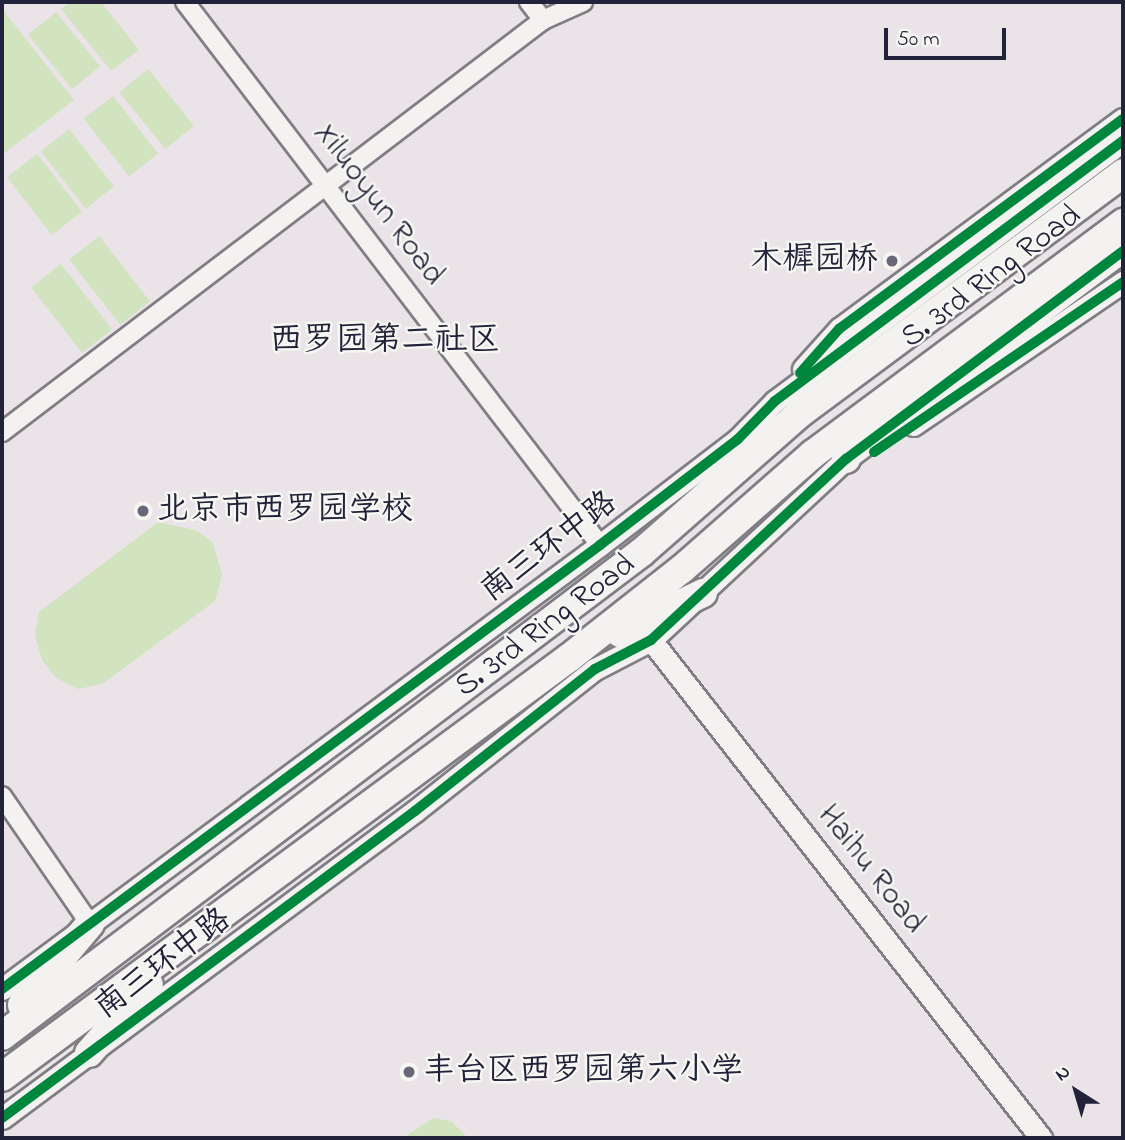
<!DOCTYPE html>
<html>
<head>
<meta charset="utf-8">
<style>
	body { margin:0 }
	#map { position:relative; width:1125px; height:1140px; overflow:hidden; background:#eae3e7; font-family:"Indie Flower","LXGW WenKai TC",sans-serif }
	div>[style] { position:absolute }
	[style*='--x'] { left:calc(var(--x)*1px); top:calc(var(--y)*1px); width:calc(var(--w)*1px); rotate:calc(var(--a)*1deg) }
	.green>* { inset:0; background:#d1e4bf; transform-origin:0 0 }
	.roads { filter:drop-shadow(2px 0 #807d84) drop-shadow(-2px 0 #807d84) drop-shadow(0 2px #807d84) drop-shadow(0 -2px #807d84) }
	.minor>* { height:18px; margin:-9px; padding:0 9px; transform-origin:9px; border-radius:9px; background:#f3f2f1 }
	.tertiary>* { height:21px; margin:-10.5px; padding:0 10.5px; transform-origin:10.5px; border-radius:10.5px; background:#f3f2f1 }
	.trunk>* { height:28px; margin:-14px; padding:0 14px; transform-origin:14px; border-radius:14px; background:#f3f2f1 }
	.cycleway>* { height:10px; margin:-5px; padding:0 5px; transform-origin:5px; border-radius:5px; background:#00873e }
	.dots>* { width:19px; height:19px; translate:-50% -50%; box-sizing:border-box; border:4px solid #f6f6f2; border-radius:50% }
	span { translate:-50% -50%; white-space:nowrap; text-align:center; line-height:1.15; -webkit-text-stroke:5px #f6f6f2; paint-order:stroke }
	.street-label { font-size:32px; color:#22223b }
	.poi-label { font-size:32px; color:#22223b }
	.right { translate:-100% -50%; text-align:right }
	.left { translate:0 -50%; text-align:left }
	.neighbourhood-label { font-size:33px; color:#22223b }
	.frame { position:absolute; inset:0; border:4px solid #22223b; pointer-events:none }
	.north { position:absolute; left:1041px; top:1056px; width:70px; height:70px; -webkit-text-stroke:5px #f6f6f2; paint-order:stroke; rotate:323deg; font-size:19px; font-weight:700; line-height:28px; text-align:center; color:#22223b }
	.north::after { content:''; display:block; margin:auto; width:24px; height:32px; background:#22223b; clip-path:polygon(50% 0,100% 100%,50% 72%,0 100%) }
	.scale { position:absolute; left:884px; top:28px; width:122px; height:32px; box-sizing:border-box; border:4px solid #22223b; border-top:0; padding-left:9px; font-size:21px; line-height:24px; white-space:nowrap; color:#22223b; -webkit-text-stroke:5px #f6f6f2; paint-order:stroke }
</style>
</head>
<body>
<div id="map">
	<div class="green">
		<div style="clip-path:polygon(70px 2px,101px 2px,139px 50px,111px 71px,61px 9px)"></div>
		<div style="clip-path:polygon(2px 9px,74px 100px,2px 155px)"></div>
		<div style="left:56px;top:12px;width:70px;height:36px;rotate:51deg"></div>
		<div style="left:148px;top:69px;width:73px;height:37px;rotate:51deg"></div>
		<div style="left:113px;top:96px;width:73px;height:37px;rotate:52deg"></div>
		<div style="left:69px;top:129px;width:73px;height:36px;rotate:52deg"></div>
		<div style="left:37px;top:154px;width:73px;height:38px;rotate:52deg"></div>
		<div style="left:99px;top:236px;width:83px;height:38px;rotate:52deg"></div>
		<div style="left:61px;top:264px;width:83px;height:38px;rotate:52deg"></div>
		<div style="clip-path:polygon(158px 522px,198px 531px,213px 543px,222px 575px,215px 601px,102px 684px,78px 689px,56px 678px,42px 660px,35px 635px,39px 612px)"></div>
		<div style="clip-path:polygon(433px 1118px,451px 1121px,468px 1138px,403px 1138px)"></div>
	</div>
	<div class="roads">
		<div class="minor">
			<div style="--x:185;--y:2;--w:683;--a:52.61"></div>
			<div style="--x:529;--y:2;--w:23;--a:52"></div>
			<div style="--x:2;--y:432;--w:680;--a:-37.29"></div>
			<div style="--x:543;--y:20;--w:44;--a:-24.2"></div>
			<div style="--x:2;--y:796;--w:155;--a:55.5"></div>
		</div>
		<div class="tertiary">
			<div style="--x:803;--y:369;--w:54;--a:-48"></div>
			<div style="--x:839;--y:329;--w:353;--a:-36.5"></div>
			<div style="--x:913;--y:425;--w:254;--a:-34.3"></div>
			<div style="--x:651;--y:640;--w:633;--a:51.93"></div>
			<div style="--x:2;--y:989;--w:745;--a:-36.59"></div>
			<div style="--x:600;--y:545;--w:174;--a:-37.5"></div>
			<div style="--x:738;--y:439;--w:53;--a:-45.8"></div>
			<div style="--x:775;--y:401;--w:434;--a:-36.8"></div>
			<div style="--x:2;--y:1118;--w:515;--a:-36.62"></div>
			<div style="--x:415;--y:811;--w:229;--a:-38.3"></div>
			<div style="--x:595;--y:669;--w:63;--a:-27.4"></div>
			<div style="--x:651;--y:640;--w:266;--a:-42.9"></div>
			<div style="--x:846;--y:459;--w:346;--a:-36.9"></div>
		</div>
		<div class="trunk">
			<div style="--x:846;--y:459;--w:44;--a:-65.8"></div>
			<div style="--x:620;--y:633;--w:92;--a:-25.7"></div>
			<div style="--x:22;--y:1005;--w:106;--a:-50"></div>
			<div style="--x:2;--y:1036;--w:802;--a:-37.1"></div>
			<div style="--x:642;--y:552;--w:209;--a:-41.3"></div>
			<div style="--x:799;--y:414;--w:404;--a:-36.6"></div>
			<div style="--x:89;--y:1053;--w:91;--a:-49"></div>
			<div style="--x:2;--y:1077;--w:706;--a:-36.48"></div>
			<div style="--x:570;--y:657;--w:142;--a:-38.2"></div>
			<div style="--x:682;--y:569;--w:174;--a:-41.3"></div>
			<div style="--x:813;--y:454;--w:387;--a:-36.7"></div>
		</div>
	</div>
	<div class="cycleway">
		<div style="--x:800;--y:373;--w:59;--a:-48.4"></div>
		<div style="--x:839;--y:329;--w:353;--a:-36.5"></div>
		<div style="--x:874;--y:452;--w:301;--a:-34.3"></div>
		<div style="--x:2;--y:989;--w:745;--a:-36.59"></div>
		<div style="--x:600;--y:545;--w:174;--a:-37.5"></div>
		<div style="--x:738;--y:439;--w:53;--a:-45.8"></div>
		<div style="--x:775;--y:401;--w:434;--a:-36.8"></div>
		<div style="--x:2;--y:1118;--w:515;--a:-36.62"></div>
		<div style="--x:415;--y:811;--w:229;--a:-38.3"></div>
		<div style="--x:595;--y:669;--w:63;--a:-27.4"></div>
		<div style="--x:651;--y:640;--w:266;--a:-42.9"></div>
		<div style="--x:846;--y:459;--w:346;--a:-36.9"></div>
	</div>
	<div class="dots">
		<div style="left:892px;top:261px;background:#686677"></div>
		<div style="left:143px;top:511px;background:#686677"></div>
		<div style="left:409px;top:1072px;background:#686677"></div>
	</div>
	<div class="street-label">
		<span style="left:378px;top:205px;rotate:53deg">Xiluoyun Road</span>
		<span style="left:992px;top:278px;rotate:-37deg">S. 3rd Ring Road</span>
		<span style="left:550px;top:548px;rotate:-37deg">南三环中路</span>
		<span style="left:546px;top:627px;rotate:-37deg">S. 3rd Ring Road</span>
		<span style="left:870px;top:870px;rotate:52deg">Haihu Road</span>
		<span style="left:164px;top:965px;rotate:-37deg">南三环中路</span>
	</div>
	<div class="poi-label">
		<span class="right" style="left:878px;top:261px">木樨园桥</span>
		<span class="left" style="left:157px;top:511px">北京市西罗园学校</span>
		<span class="left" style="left:423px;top:1072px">丰台区西罗园第六小学</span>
	</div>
	<div class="neighbourhood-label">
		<span style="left:385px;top:342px">西罗园第二社区</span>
	</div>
	<div class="frame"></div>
	<div class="north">N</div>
	<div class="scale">50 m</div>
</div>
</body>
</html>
